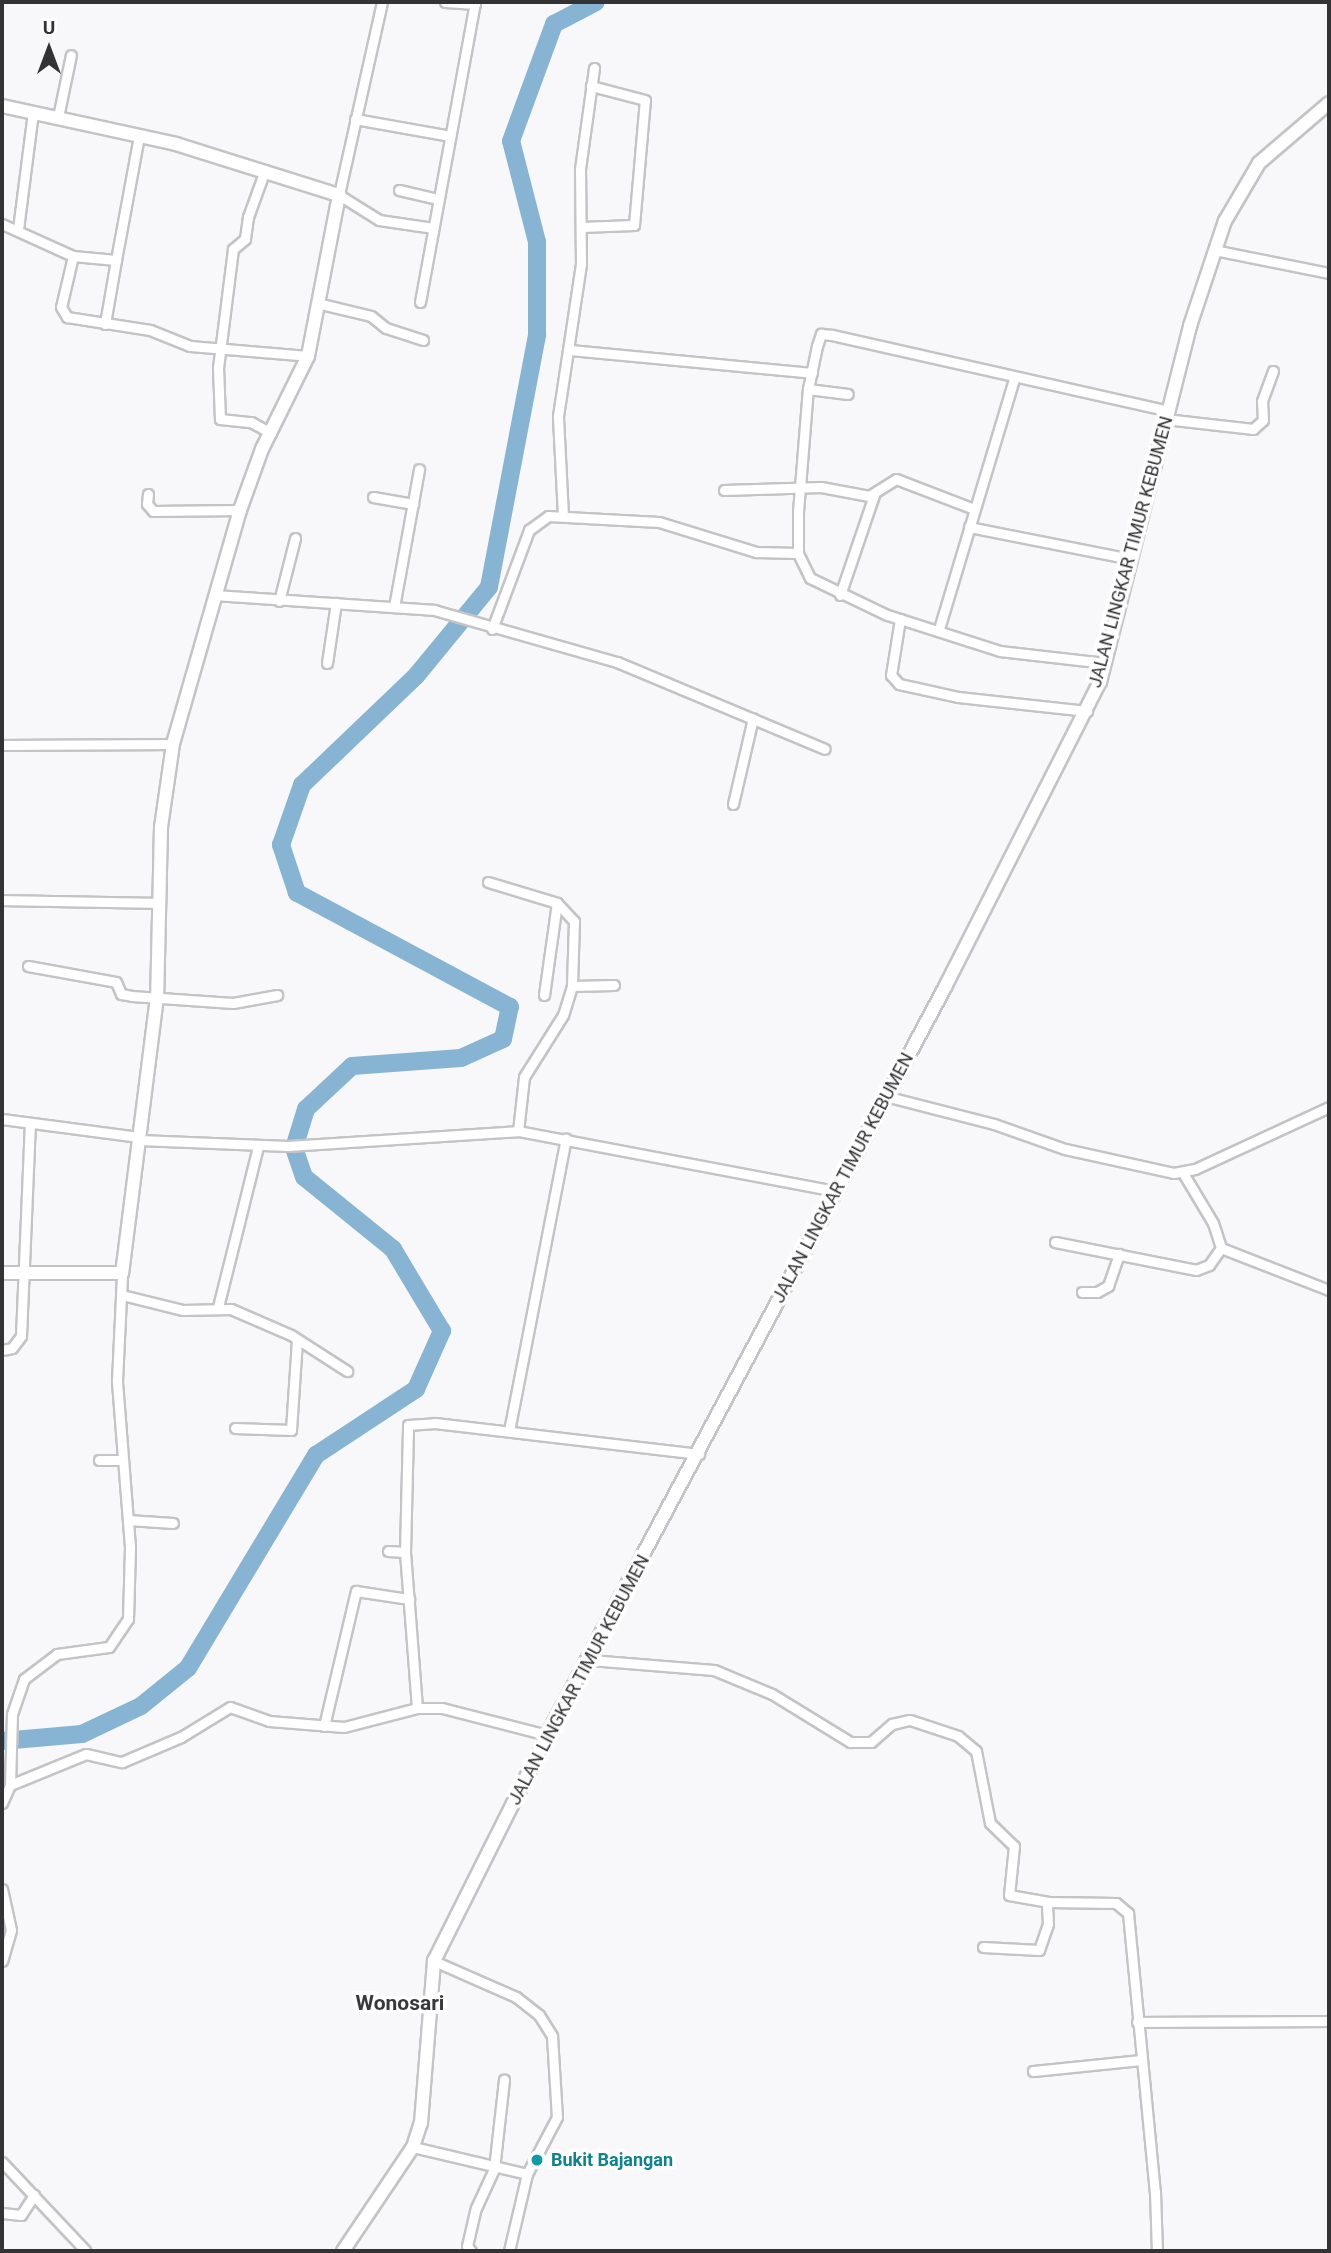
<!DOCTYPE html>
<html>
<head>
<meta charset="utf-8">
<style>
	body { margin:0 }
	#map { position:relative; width:1331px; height:2253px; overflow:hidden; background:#f8f8fb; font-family:Roboto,sans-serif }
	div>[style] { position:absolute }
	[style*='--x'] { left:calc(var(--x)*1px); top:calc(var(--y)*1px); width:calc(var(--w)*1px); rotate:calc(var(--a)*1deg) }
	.river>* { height:18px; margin:-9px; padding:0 9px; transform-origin:9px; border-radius:9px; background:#87b4d3 }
	.roads { filter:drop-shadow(2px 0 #c4c3c6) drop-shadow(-2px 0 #c4c3c6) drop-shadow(0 2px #c4c3c6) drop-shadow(0 -2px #c4c3c6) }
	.street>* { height:9px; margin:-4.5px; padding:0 4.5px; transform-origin:4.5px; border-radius:4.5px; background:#fff }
	.secondary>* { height:12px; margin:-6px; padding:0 6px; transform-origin:6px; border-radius:6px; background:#fff }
	.dots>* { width:19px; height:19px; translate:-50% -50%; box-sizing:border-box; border:4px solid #fff; border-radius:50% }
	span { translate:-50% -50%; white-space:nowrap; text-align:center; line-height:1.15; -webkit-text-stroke:7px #fff; paint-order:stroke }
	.street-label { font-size:18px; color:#333335 }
	.culture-label { font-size:18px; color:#0d838f; font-weight:700 }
	.left { translate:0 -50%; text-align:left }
	.quarter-label { font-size:21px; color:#39393c; font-weight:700 }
	.frame { position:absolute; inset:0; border:4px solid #333335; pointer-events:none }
	.north { position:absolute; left:14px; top:14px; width:70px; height:70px; -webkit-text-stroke:5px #fff; paint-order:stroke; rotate:0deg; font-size:19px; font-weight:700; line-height:28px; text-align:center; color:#333335 }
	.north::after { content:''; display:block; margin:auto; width:24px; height:32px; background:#333335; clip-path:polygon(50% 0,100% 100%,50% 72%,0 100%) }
</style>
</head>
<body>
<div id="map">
	<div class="river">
		<div style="--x:2;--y:1741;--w:80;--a:-5"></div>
		<div style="--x:82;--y:1734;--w:65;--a:-25.4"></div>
		<div style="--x:141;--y:1706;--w:60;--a:-39"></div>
		<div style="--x:188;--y:1668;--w:249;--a:-59"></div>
		<div style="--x:316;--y:1455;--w:120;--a:-33.4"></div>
		<div style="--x:416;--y:1389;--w:64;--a:-65.9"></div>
		<div style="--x:442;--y:1331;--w:96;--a:-120.9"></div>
		<div style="--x:393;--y:1249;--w:114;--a:-141"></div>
		<div style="--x:304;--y:1177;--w:31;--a:-109"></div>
		<div style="--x:294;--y:1148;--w:41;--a:-72.9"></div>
		<div style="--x:306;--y:1109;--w:63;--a:-43.1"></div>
		<div style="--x:352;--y:1066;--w:109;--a:-4.2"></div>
		<div style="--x:461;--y:1058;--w:46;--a:-24.3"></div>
		<div style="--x:503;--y:1039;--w:33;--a:-78"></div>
		<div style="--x:510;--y:1007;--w:242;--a:-151.8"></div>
		<div style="--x:297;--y:893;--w:51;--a:-108.4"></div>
		<div style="--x:281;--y:845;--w:64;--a:-70.7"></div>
		<div style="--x:302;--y:785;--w:158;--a:-43.7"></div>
		<div style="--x:416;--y:676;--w:115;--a:-50.6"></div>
		<div style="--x:489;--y:587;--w:257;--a:-79.2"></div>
		<div style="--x:537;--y:335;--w:93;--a:-90"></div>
		<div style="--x:537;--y:242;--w:104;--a:-104.4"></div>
		<div style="--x:511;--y:141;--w:125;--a:-69.8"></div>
		<div style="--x:554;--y:24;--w:47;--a:-27.6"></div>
	</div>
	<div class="roads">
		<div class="street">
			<div style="--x:382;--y:2;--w:198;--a:102.6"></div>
			<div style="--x:339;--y:195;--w:47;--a:32"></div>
			<div style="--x:379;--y:220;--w:55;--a:8.4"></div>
			<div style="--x:445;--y:2;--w:30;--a:4"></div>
			<div style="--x:58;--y:117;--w:63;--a:-78.2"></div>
			<div style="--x:355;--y:119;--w:97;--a:10.1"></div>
			<div style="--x:265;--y:170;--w:50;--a:109.9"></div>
			<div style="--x:248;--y:217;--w:22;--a:98"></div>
			<div style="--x:245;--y:239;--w:16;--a:140"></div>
			<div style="--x:233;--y:249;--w:119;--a:97.2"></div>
			<div style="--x:218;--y:367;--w:52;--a:87.8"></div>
			<div style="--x:220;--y:419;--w:31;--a:6"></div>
			<div style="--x:251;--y:422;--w:23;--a:29"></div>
			<div style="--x:399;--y:190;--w:39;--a:13"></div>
			<div style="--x:2;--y:224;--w:78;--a:24.3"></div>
			<div style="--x:73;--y:256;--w:52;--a:103.2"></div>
			<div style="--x:61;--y:307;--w:12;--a:59"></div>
			<div style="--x:67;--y:317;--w:84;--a:8.9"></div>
			<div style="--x:150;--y:330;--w:43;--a:21.8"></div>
			<div style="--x:190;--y:346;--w:118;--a:4.8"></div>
			<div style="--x:581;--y:227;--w:53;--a:-2.2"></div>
			<div style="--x:634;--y:225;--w:125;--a:-85"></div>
			<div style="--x:645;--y:100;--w:56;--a:-165.5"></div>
			<div style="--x:18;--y:229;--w:118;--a:-82.7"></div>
			<div style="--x:1214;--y:250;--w:117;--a:11.3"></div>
			<div style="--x:73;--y:256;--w:43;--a:5.3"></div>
			<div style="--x:116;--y:260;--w:65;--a:99.8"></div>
			<div style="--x:116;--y:260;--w:126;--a:-79.5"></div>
			<div style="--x:420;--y:302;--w:305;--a:-79.6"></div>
			<div style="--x:321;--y:304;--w:51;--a:13.5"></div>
			<div style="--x:371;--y:316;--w:19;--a:39"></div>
			<div style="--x:386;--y:328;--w:39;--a:18"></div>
			<div style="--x:570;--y:350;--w:243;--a:5.4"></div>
			<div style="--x:808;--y:389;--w:40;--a:7.1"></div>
			<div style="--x:1165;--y:419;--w:89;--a:6.5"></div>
			<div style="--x:1253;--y:429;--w:13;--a:-42"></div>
			<div style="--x:1263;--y:420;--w:19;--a:-93"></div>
			<div style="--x:1262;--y:401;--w:32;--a:-70"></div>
			<div style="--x:724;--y:490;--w:97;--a:-1.8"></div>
			<div style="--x:821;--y:487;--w:49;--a:10.6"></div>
			<div style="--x:869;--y:496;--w:32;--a:-32"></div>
			<div style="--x:896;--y:479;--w:84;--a:21"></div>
			<div style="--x:148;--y:494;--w:10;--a:96"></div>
			<div style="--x:147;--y:504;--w:9;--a:49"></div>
			<div style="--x:153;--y:511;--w:87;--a:-0.7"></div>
			<div style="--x:373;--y:497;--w:41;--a:9.9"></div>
			<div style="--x:563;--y:516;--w:100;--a:-92.9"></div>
			<div style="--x:558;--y:416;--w:154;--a:-81.4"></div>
			<div style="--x:581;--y:264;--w:95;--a:-90.6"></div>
			<div style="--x:580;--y:169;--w:102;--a:-82.1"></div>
			<div style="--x:969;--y:527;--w:165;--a:11.2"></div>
			<div style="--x:215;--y:595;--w:220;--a:3.9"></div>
			<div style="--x:434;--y:610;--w:190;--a:15.9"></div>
			<div style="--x:617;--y:662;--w:225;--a:22.7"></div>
			<div style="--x:840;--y:595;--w:106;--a:-71.2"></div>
			<div style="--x:279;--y:601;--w:65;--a:-75.7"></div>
			<div style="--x:394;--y:607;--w:140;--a:-79.7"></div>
			<div style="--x:900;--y:619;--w:57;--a:99.1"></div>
			<div style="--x:891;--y:675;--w:12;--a:48"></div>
			<div style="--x:899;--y:684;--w:60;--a:12.4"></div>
			<div style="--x:958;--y:697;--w:130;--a:6.2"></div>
			<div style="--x:492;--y:629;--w:106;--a:-69.5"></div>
			<div style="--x:529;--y:530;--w:24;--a:-36"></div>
			<div style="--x:548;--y:516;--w:111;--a:3.1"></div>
			<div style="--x:659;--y:522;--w:102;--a:17.2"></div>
			<div style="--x:756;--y:552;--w:42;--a:1.4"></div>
			<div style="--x:939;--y:629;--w:261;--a:-73.3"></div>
			<div style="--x:327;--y:663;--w:61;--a:-81.5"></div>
			<div style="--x:1105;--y:663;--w:106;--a:-173.5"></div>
			<div style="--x:1000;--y:651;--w:119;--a:-162.3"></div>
			<div style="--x:887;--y:615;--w:85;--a:-154.3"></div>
			<div style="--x:810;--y:578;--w:28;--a:-116"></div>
			<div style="--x:798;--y:553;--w:41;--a:-90"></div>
			<div style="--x:798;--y:512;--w:123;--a:-85.4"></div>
			<div style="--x:808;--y:389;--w:44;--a:-78.2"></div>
			<div style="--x:817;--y:346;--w:13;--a:-72"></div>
			<div style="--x:821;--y:334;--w:11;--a:5"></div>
			<div style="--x:832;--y:335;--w:344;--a:12.7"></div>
			<div style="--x:2;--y:745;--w:171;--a:-0.3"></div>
			<div style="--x:733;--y:804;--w:88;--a:-76.9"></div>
			<div style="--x:488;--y:882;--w:72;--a:16.9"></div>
			<div style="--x:557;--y:903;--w:25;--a:47"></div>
			<div style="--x:574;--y:921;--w:65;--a:91.8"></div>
			<div style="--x:572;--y:986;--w:30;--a:107"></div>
			<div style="--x:563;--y:1015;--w:73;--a:122.2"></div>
			<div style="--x:524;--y:1077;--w:54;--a:96.3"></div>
			<div style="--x:2;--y:900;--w:156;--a:1.1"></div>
			<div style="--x:28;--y:966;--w:89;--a:10.3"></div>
			<div style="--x:116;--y:982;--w:13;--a:67"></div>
			<div style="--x:121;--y:994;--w:11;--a:10"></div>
			<div style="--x:132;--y:996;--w:101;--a:4"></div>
			<div style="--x:233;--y:1003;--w:45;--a:-10.3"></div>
			<div style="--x:572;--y:986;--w:42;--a:-1.4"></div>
			<div style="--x:544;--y:995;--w:93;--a:-82"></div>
			<div style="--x:885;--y:1096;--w:113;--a:14.4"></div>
			<div style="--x:994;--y:1124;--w:75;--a:19.4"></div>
			<div style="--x:1065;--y:1149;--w:112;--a:12.4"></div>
			<div style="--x:1174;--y:1173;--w:21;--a:-11"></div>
			<div style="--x:1195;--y:1169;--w:148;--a:-24.8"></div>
			<div style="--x:2;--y:1119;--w:138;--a:7.5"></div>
			<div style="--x:139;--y:1140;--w:149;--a:2.3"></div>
			<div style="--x:288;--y:1146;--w:230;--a:-3.7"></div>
			<div style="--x:518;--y:1131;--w:323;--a:10.7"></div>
			<div style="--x:1183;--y:1173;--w:58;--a:59"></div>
			<div style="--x:1213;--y:1223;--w:26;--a:72"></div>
			<div style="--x:1221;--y:1248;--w:116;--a:21.3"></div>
			<div style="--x:1055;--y:1242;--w:144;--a:11.2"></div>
			<div style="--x:1196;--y:1270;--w:14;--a:-21"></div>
			<div style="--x:1209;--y:1265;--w:21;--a:-55"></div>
			<div style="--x:1082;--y:1292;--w:15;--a:0"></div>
			<div style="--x:1097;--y:1292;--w:13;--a:-29"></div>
			<div style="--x:1108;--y:1286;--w:34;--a:-71"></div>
			<div style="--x:122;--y:1295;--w:63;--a:13.8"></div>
			<div style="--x:183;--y:1310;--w:48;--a:-1.2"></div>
			<div style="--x:231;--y:1309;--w:65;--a:23.4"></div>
			<div style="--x:291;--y:1335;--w:67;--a:32.7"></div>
			<div style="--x:218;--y:1307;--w:166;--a:-76"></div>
			<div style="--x:2;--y:1350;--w:10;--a:-11"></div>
			<div style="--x:12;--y:1348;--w:15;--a:-53"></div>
			<div style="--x:21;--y:1336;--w:213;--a:-87.6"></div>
			<div style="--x:235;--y:1428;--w:56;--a:2"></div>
			<div style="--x:291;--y:1430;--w:90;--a:-86.2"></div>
			<div style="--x:509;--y:1431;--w:298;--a:-79"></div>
			<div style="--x:99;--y:1460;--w:24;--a:0"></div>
			<div style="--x:128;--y:1520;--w:45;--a:3.8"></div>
			<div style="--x:388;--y:1551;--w:17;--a:3"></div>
			<div style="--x:590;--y:1660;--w:124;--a:4.6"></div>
			<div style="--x:714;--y:1670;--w:63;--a:22.5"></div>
			<div style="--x:772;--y:1694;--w:92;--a:31.6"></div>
			<div style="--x:850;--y:1742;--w:21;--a:0"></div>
			<div style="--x:871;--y:1742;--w:28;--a:-41"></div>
			<div style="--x:892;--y:1724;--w:18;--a:-13"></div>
			<div style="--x:910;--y:1720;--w:51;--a:18.4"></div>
			<div style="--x:958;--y:1736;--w:23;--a:40"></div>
			<div style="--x:976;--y:1751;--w:73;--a:79"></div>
			<div style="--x:990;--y:1823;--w:33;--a:44"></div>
			<div style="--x:1014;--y:1846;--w:49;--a:95.8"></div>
			<div style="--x:1009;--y:1895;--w:39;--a:10"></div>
			<div style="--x:1047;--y:1902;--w:69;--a:0.8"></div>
			<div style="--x:1116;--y:1903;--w:16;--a:40"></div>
			<div style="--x:1128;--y:1913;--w:280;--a:84.5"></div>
			<div style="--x:1155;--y:2192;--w:59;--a:88.1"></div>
			<div style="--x:417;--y:1708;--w:156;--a:-94.4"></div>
			<div style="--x:405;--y:1552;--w:127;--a:-88.6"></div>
			<div style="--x:408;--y:1425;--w:27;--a:-4"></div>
			<div style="--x:435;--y:1423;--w:266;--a:6.7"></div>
			<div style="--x:324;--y:1726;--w:139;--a:-76.7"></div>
			<div style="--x:356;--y:1591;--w:54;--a:8.6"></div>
			<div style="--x:10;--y:1785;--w:82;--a:-22.2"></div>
			<div style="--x:86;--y:1754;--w:37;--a:13"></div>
			<div style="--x:122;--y:1762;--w:64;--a:-23"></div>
			<div style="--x:181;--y:1737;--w:57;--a:-31.5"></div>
			<div style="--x:230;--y:1707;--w:41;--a:19.7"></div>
			<div style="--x:269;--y:1721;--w:75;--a:4.6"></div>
			<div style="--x:344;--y:1727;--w:75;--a:-14.6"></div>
			<div style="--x:417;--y:1708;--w:25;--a:0"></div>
			<div style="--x:442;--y:1708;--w:108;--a:14.4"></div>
			<div style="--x:2;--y:1803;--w:20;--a:-66"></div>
			<div style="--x:10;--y:1785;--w:71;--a:-88.4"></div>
			<div style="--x:12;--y:1714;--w:37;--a:-71"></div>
			<div style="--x:24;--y:1679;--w:41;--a:-37.1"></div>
			<div style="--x:57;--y:1654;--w:52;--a:-7.7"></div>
			<div style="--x:109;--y:1647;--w:34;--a:-56"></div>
			<div style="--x:128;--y:1619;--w:72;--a:-88.4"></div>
			<div style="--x:130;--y:1547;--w:167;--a:-94.5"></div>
			<div style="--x:117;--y:1381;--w:108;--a:-87.3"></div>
			<div style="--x:2;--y:1889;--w:42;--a:77.6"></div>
			<div style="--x:11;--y:1930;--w:32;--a:106"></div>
			<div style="--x:983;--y:1947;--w:56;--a:3.1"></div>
			<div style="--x:1039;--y:1950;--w:28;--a:-71"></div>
			<div style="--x:1048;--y:1924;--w:22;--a:-93"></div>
			<div style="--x:434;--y:1961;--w:90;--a:23.7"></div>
			<div style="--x:516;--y:1997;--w:29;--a:38"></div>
			<div style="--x:539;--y:2015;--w:25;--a:58"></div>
			<div style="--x:552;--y:2036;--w:81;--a:86.5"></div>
			<div style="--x:557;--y:2117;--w:64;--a:117.8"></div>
			<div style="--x:527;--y:2174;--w:79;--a:103.2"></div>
			<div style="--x:1137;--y:2022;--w:192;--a:-0.3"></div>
			<div style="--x:1033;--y:2071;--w:109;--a:-5.8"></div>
			<div style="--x:413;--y:2147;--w:117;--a:13.3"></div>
			<div style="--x:2;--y:2162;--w:122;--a:46.7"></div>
			<div style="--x:2;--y:2213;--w:19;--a:6"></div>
			<div style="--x:21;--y:2215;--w:24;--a:-57"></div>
			<div style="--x:471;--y:2251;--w:6;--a:-129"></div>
			<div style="--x:467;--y:2246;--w:39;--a:-77"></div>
			<div style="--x:476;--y:2208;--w:43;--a:-65.2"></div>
			<div style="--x:494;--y:2169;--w:90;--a:-83.6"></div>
		</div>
		<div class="secondary">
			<div style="--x:2;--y:106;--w:178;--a:12.3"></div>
			<div style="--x:176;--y:144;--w:171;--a:17.4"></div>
			<div style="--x:339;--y:195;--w:164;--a:100.9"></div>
			<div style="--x:308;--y:356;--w:104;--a:116.3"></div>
			<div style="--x:262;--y:449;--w:65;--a:109.8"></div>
			<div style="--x:240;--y:510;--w:243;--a:106"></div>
			<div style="--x:173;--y:744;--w:84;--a:98.2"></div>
			<div style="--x:161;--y:827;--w:170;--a:91.3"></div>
			<div style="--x:157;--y:997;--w:278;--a:97.2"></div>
			<div style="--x:122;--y:1273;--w:120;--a:180"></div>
			<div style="--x:343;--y:2251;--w:125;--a:-56.1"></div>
			<div style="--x:413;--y:2147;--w:25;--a:-72"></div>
			<div style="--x:421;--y:2123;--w:163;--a:-85.4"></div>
			<div style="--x:434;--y:1961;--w:253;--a:-63.4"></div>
			<div style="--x:547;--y:1735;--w:847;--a:-61.98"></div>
			<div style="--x:945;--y:987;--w:342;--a:-63.1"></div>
			<div style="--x:1100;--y:682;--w:367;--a:-75.8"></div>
			<div style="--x:1190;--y:326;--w:111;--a:-71.6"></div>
			<div style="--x:1225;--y:221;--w:67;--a:-59.6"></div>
			<div style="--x:1259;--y:163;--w:92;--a:-40.6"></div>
		</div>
	</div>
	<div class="dots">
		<div style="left:537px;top:2160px;background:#0f9aa8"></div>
	</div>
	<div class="street-label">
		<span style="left:1131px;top:552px;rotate:-75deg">JALAN LINGKAR TIMUR KEBUMEN</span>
		<span style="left:843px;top:1178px;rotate:-62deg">JALAN LINGKAR TIMUR KEBUMEN</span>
		<span style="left:579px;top:1680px;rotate:-62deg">JALAN LINGKAR TIMUR KEBUMEN</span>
	</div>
	<div class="culture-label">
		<span class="left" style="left:551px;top:2160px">Bukit Bajangan</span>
	</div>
	<div class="quarter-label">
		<span style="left:400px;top:2003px">Wonosari</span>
	</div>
	<div class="frame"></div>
	<div class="north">U</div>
</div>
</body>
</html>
